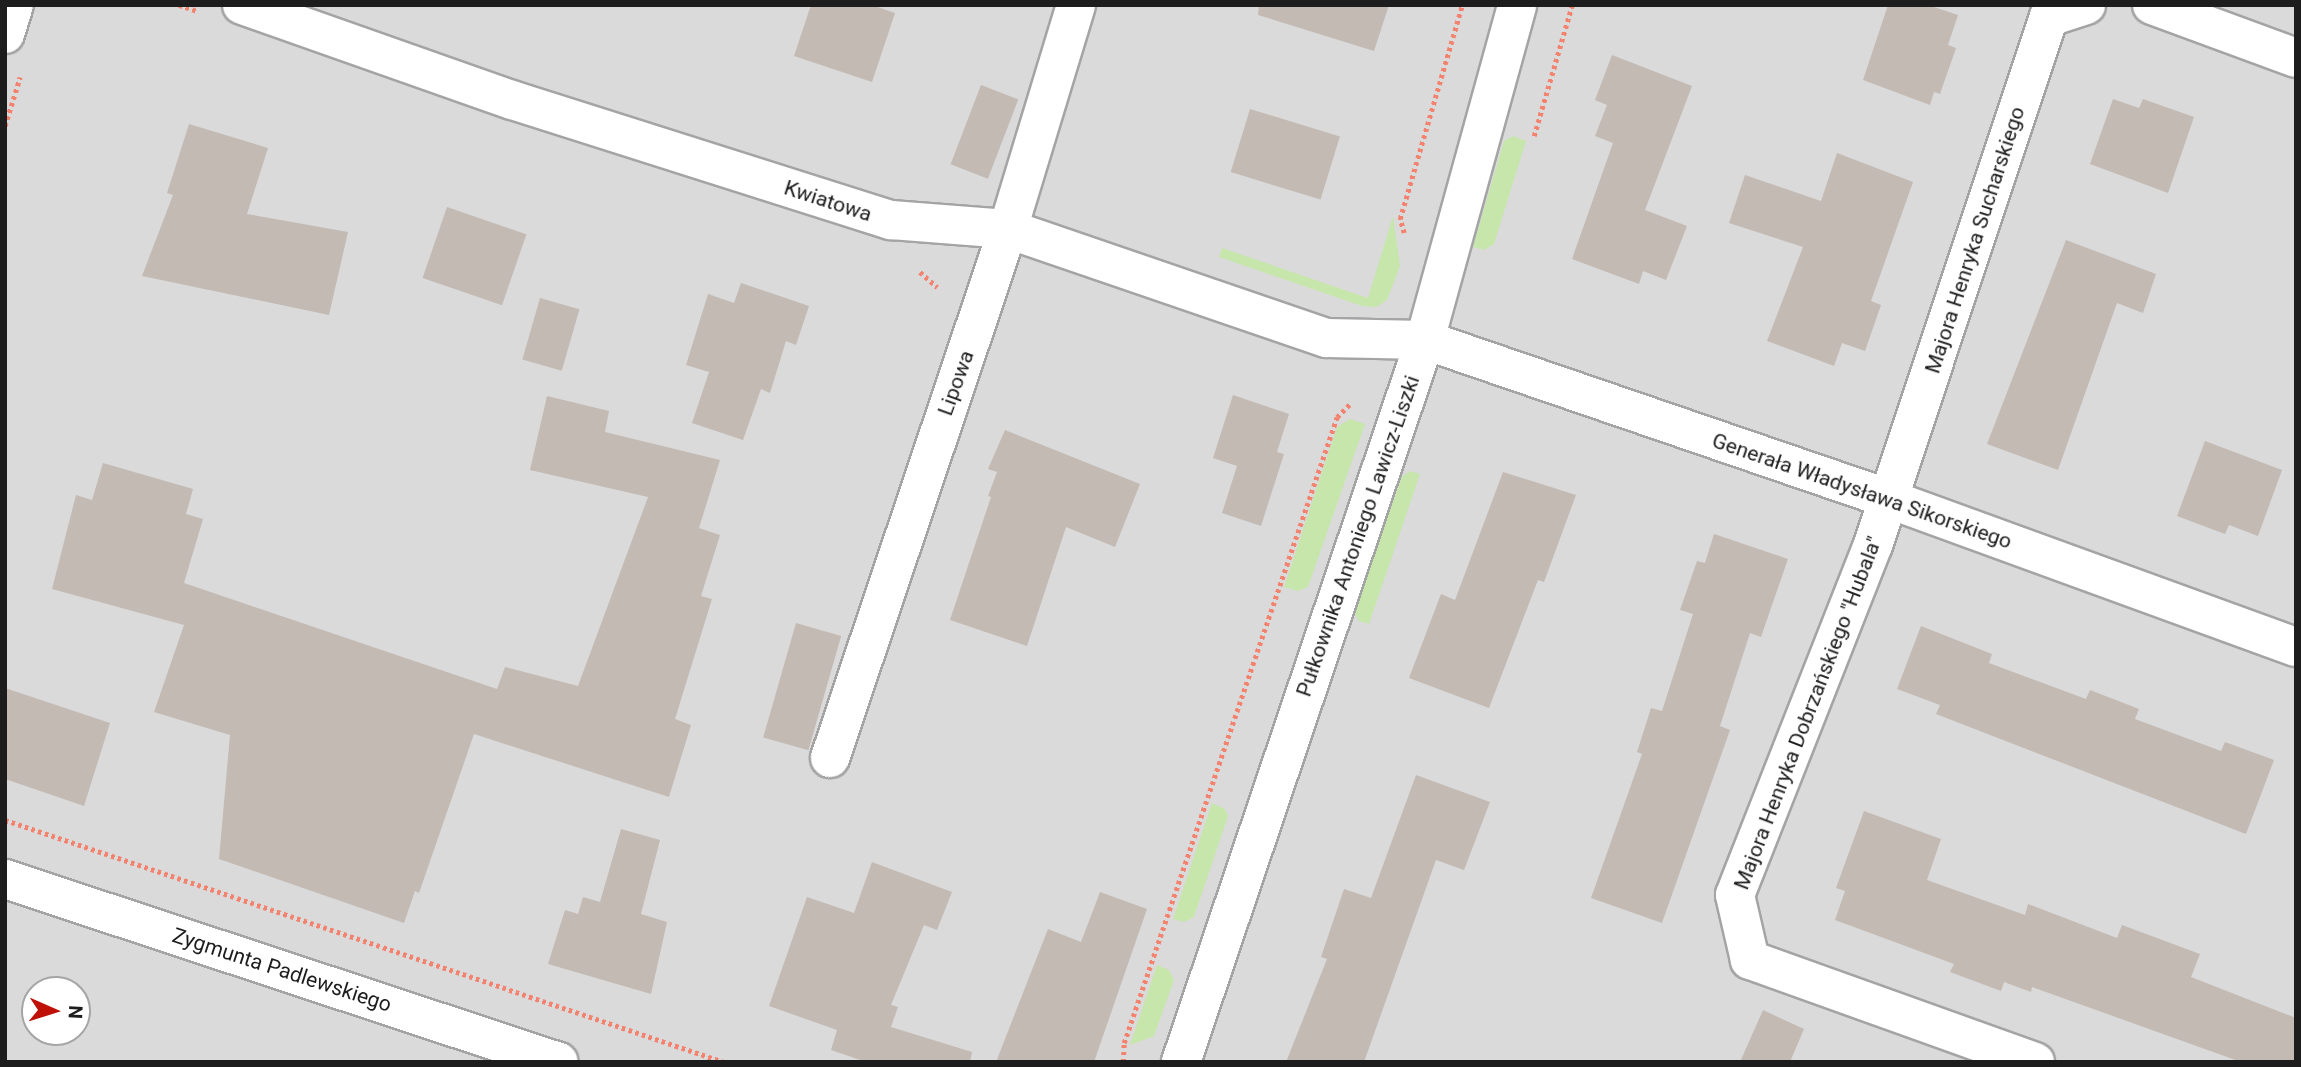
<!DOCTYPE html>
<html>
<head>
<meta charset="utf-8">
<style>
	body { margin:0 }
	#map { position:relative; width:2301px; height:1067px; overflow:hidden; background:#eeebe3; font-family:Roboto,sans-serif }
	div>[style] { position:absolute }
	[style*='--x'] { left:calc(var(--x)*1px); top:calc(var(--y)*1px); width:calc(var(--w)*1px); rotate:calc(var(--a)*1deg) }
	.residential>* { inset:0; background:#dbdada }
	.grass>* { inset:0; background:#c6e6ab }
	.building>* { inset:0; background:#c2bab3; transform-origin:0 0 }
	.path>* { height:4.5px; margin-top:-2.25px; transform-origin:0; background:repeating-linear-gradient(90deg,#f3826f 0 3.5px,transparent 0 7px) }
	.roads { filter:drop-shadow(2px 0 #a4a4a4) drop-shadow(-2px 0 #a4a4a4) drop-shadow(0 2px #a4a4a4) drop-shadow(0 -2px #a4a4a4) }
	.minor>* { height:38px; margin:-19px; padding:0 19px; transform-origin:19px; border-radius:19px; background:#fff }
	.tertiary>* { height:38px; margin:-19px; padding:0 19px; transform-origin:19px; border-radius:19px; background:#fff }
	span { translate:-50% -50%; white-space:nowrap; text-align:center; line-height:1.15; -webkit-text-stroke:6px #fff; paint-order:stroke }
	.street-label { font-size:21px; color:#1d1d1d }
	.frame { position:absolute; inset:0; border:7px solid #1d1d1d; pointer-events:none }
	.north { position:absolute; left:21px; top:976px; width:70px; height:70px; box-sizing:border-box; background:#fff; border:2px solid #a5a5a5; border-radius:50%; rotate:93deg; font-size:19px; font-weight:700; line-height:28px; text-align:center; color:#1d1d1d }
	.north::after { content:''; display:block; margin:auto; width:24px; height:32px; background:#c01109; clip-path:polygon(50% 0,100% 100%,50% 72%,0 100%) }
</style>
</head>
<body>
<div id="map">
	<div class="residential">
		<div style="clip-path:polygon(evenodd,5px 5px,2296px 5px,2296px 1062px,5px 1062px,5px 5px,35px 990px,77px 990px,77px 1032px,35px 1032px,35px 990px)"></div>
	</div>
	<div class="grass">
		<div style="clip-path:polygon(1513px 136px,1526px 141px,1494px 244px,1484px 250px,1473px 247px,1504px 141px)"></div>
		<div style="clip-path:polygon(1393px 216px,1400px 266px,1387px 300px,1376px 307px,1362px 306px,1219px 257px,1222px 248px,1368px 298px)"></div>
		<div style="clip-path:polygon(1350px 419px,1365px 424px,1308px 587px,1298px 591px,1284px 587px,1337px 427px)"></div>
		<div style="clip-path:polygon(1410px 471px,1420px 474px,1369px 624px,1359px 621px,1353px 610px,1402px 477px)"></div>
		<div style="clip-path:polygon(1212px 803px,1225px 809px,1228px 816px,1194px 917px,1184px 922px,1173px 919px)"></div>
		<div style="clip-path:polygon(1157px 965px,1169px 970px,1174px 980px,1154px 1036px,1130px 1045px)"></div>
	</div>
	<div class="building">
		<div style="clip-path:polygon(811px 5px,872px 5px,895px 13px,872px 82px,794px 56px)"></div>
		<div style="clip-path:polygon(1259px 5px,1389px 5px,1374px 51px,1258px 15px)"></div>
		<div style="clip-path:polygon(1888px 5px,1928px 5px,1958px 15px,1948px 45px,1956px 48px,1940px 94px,1934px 92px,1930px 105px,1863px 80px)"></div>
		<div style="clip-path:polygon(1612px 55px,1692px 86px,1645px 210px,1687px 226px,1666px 280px,1643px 271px,1639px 284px,1572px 259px,1613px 143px,1595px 136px,1607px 105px,1595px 100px)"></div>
		<div style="left:981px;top:85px;width:40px;height:85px;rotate:21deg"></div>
		<div style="clip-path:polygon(2113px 99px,2139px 108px,2143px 99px,2194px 117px,2168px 193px,2090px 164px)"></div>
		<div style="left:1250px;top:109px;width:94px;height:66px;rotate:17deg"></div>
		<div style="clip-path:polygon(189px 124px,268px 148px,247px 214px,348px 232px,329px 315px,142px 276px,173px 195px,167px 193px)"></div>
		<div style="clip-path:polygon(1837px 153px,1913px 182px,1871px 301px,1881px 305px,1865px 351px,1842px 343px,1834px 366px,1767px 341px,1803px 247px,1729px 223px,1745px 175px,1821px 201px)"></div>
		<div style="left:447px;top:207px;width:84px;height:75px;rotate:19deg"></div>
		<div style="clip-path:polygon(2066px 240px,2156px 274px,2143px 313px,2117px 303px,2058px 470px,1987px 444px)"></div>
		<div style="clip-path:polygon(741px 283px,809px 306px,796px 345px,786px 341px,770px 393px,761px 389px,743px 440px,692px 423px,709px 372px,686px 365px,708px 294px,734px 303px)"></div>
		<div style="left:540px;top:298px;width:41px;height:64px;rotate:16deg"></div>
		<div style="clip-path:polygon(1233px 395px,1289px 414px,1277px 452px,1284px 454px,1261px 526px,1222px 513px,1237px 466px,1213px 458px)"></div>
		<div style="clip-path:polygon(547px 396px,609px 411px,605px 432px,720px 460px,699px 528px,720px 535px,701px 596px,712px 599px,675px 719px,691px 725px,669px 797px,474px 734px,419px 893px,415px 891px,404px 923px,219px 859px,230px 735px,154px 712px,184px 625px,52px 589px,76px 495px,92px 500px,103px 463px,193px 489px,186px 514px,203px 519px,184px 583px,497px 689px,505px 667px,578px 686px,648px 497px,530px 470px)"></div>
		<div style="clip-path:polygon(1005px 430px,1140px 484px,1115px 547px,1066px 527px,1027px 646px,950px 620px,991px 497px,988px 496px,997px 472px,988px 469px)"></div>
		<div style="clip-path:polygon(2205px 441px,2282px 470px,2258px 536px,2229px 525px,2225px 534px,2177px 516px)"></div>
		<div style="clip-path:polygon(1503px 472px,1576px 495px,1544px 582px,1538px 580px,1489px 708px,1409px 678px,1441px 594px,1455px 600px)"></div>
		<div style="clip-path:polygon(1714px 534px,1788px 559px,1761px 637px,1750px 633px,1720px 726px,1730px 730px,1662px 923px,1591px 898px,1642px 754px,1637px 752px,1651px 708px,1662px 711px,1693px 614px,1680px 610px,1697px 561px,1705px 563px)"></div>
		<div style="left:796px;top:623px;width:47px;height:119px;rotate:16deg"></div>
		<div style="clip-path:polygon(1921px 626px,1992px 654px,1989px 663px,2086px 699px,2090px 690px,2139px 709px,2135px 719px,2221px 751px,2225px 742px,2274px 760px,2246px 834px,1936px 714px,1940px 705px,1897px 689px)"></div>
		<div style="clip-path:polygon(5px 688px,110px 723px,84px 806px,5px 779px)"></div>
		<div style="clip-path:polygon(1416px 775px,1490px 802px,1464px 870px,1436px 860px,1364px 1062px,1286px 1062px,1327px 959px,1321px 957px,1344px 889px,1371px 898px)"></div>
		<div style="clip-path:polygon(1864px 811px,1941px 839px,1927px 880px,2025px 915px,2028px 904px,2117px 938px,2122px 925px,2200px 954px,2191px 977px,2296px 1018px,2296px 1062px,2241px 1062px,2032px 987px,2031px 992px,2004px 982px,2001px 991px,1950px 972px,1954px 964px,1835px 920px,1845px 891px,1836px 888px)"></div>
		<div style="clip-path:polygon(621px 829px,660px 840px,641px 914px,667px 922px,651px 994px,548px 964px,565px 910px,578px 914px,583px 897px,600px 902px)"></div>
		<div style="clip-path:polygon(872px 862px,952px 892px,937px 930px,924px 925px,891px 1005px,898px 1007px,891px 1027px,972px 1052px,970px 1062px,866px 1062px,831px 1050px,837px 1030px,769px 1006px,807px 897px,854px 913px)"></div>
		<div style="clip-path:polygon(1100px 892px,1147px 909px,1094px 1062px,996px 1062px,1048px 929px,1081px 942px)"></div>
		<div style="clip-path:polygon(1763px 1010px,1804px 1029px,1790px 1062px,1740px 1062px)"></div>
	</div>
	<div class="path">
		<div style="--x:179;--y:5;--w:19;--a:18"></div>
		<div style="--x:5;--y:126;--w:51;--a:-73"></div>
		<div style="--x:1534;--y:136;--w:136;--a:-73.8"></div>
		<div style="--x:1404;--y:233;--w:15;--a:-106"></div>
		<div style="--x:1400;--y:219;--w:223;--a:-73.8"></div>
		<div style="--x:920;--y:272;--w:23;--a:41"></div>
		<div style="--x:5;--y:820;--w:759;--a:18.6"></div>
		<div style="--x:1123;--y:1062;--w:19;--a:-87"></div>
		<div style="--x:1124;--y:1043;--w:661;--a:-71.21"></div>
		<div style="--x:1337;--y:417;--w:20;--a:-45"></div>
	</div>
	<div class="roads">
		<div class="minor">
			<div style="--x:242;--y:5;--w:286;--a:19.4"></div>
			<div style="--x:512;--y:100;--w:398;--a:17.6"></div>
			<div style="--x:891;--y:220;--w:117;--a:4.4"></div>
			<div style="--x:1008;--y:229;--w:337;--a:18.9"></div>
			<div style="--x:1327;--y:338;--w:98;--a:1.2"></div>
			<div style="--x:1425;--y:340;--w:490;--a:18.9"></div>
			<div style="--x:1889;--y:499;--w:433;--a:20"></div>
			<div style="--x:2152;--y:5;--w:153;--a:20.2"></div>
			<div style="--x:5;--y:34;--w:30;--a:-73"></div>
			<div style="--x:830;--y:758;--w:558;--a:-71.4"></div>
			<div style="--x:1008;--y:229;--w:234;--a:-73.1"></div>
			<div style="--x:1181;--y:1062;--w:762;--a:-71.33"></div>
			<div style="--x:1425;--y:340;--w:347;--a:-74.6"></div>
			<div style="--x:2035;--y:1062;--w:303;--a:-160.3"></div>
			<div style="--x:1750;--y:960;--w:67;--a:-103"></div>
			<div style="--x:1735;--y:895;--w:376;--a:-68.5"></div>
			<div style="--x:1873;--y:545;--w:557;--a:-71.57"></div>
			<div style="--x:2049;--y:17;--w:39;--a:-18"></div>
		</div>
		<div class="tertiary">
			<div style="--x:5;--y:879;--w:583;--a:18.28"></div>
		</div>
	</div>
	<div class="street-label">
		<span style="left:828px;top:201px;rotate:18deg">Kwiatowa</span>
		<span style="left:1975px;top:240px;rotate:-72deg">Majora Henryka Sucharskiego</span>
		<span style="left:956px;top:383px;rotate:-70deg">Lipowa</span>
		<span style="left:1862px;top:491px;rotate:19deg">Generała Władysława Sikorskiego</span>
		<span style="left:1358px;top:536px;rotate:-71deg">Pułkownika Antoniego Lawicz-Liszki</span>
		<span style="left:1808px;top:713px;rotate:-69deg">Majora Henryka Dobrzańskiego "Hubala"</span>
		<span style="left:282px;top:970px;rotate:18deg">Zygmunta Padlewskiego</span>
	</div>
	<div class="frame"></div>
	<div class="north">N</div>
</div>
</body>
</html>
